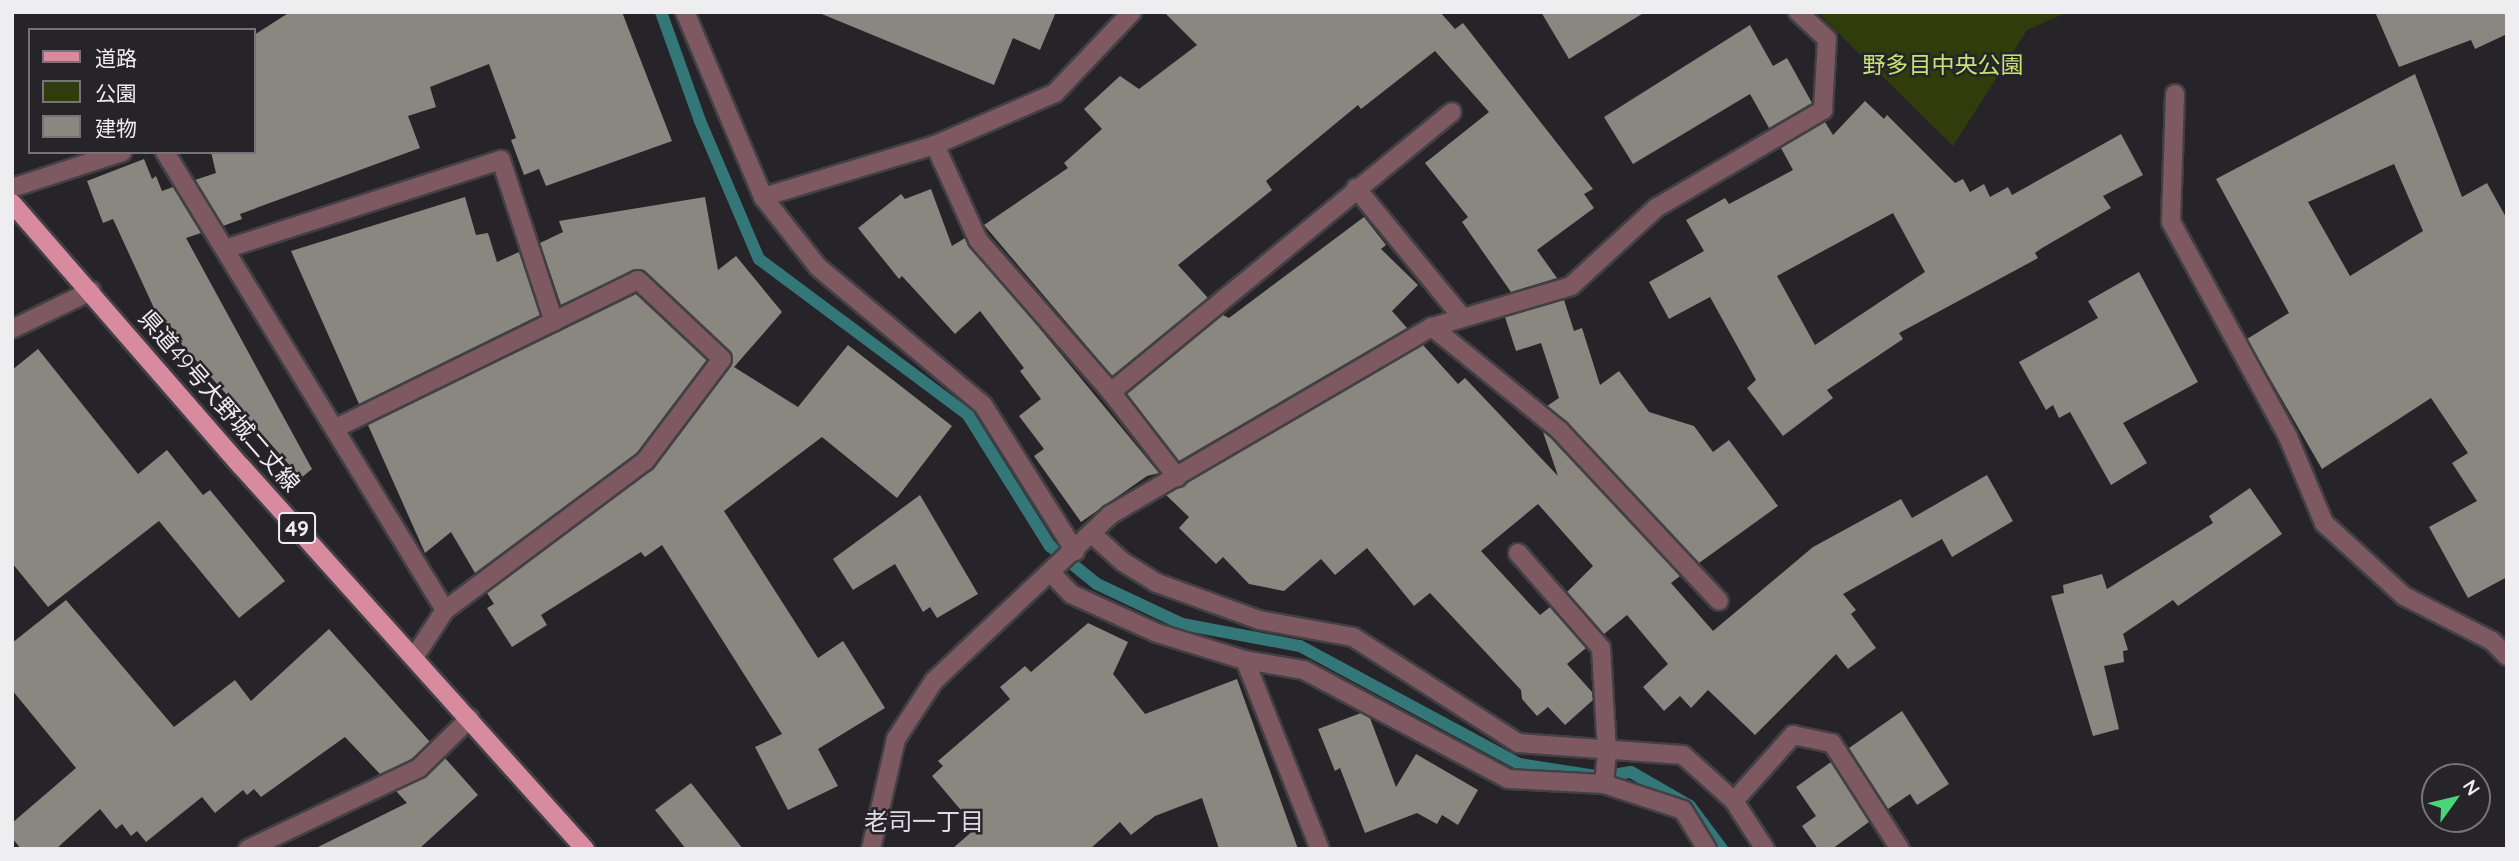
<!DOCTYPE html>
<html>
<head>
<meta charset="utf-8">
<style>
	body { margin:0 }
	#map { position:relative; width:2519px; height:861px; overflow:hidden; background:#262429; font-family:Quicksand,"Noto Sans JP",sans-serif }
	div>[style] { position:absolute }
	[style*='--x'] { left:calc(var(--x)*1px); top:calc(var(--y)*1px); width:calc(var(--w)*1px); rotate:calc(var(--a)*1deg) }
	.green>* { inset:0; background:#313c0d }
	.stream>* { height:12px; margin:-6px; padding:0 6px; transform-origin:6px; border-radius:6px; background:#347778 }
	.building>* { inset:0; background:#8a8680 }
	.roads { filter:drop-shadow(2px 0 #424045) drop-shadow(-2px 0 #424045) drop-shadow(0 2px #424045) drop-shadow(0 -2px #424045) }
	.street>* { height:18px; margin:-9px; padding:0 9px; transform-origin:9px; border-radius:9px; background:#7e5961 }
	.primary>* { height:18px; margin:-9px; padding:0 9px; transform-origin:9px; border-radius:9px; background:#d88b9e }
	span { translate:-50% -50%; white-space:nowrap; text-align:center; line-height:1.15; -webkit-text-stroke:5px #262429; paint-order:stroke }
	.shield-label span { padding:2px 5px; background:#262429; border:2px solid; border-radius:5px; -webkit-text-stroke-width:0 }
	.shield-label { font-size:21px; color:#eeedf0; font-weight:700 }
	.park-label { font-size:23px; color:#c7e473 }
	.street-label { font-size:23px; color:#eeedf0 }
	.neighbourhood-label { font-size:24px; color:#dfdde3 }
	.frame { position:absolute; inset:0; border:14px solid #eeedf0; pointer-events:none }
	.legend { position:absolute; left:28px; top:28px; width:228px; height:126px; box-sizing:border-box; background:#262429; border:2px solid #767479; margin:0; padding:9px 12px; list-style:none; font-size:21px; color:#eeedf0 }
	.legend li { display:flex; align-items:center; gap:14px; height:35px }
	.legend b { width:35px; border:2px solid #767479 }
	.north { position:absolute; left:2421px; top:763px; width:70px; height:70px; box-sizing:border-box; background:#262429; border:2px solid #767479; border-radius:50%; rotate:56deg; font-size:19px; font-weight:700; line-height:28px; text-align:center; color:#eeedf0 }
	.north::after { content:''; display:block; margin:auto; width:24px; height:32px; background:#47d779; clip-path:polygon(50% 0,100% 100%,50% 72%,0 100%) }
</style>
</head>
<body>
<div id="map">
	<div class="green">
		<div style="clip-path:polygon(1817px 12px,2068px 12px,2027px 30px,1953px 146px)"></div>
	</div>
	<div class="stream">
		<div style="--x:661;--y:12;--w:116;--a:70.3"></div>
		<div style="--x:700;--y:121;--w:150;--a:66.9"></div>
		<div style="--x:759;--y:259;--w:261;--a:36.7"></div>
		<div style="--x:968;--y:415;--w:155;--a:58"></div>
		<div style="--x:1050;--y:546;--w:60;--a:39"></div>
		<div style="--x:1097;--y:584;--w:94;--a:25.2"></div>
		<div style="--x:1182;--y:624;--w:120;--a:10.6"></div>
		<div style="--x:1300;--y:646;--w:249;--a:28.3"></div>
		<div style="--x:1519;--y:764;--w:84;--a:8.9"></div>
		<div style="--x:1602;--y:777;--w:29;--a:-10"></div>
		<div style="--x:1631;--y:772;--w:68;--a:30"></div>
		<div style="--x:1690;--y:806;--w:54;--a:53.3"></div>
	</div>
	<div class="building">
		<div style="clip-path:polygon(290px 12px,622px 12px,672px 141px,546px 186px,539px 169px,524px 175px,511px 140px,516px 138px,489px 64px,430px 87px,436px 107px,408px 116px,420px 148px,240px 214px,242px 219px,223px 226px,195px 180px,216px 173px,211px 152px,254px 152px,254px 35px)"></div>
		<div style="clip-path:polygon(817px 12px,1056px 12px,1040px 50px,1013px 38px,994px 85px)"></div>
		<div style="clip-path:polygon(1164px 12px,1440px 12px,1455px 29px,1463px 23px,1593px 189px,1584px 194px,1594px 208px,1537px 250px,1557px 278px,1511px 292px,1462px 222px,1468px 217px,1425px 163px,1489px 112px,1435px 51px,1361px 109px,1358px 105px,1266px 181px,1272px 190px,1178px 265px,1208px 298px,1112px 376px,984px 225px,1068px 168px,1064px 163px,1102px 129px,1084px 109px,1120px 76px,1139px 89px,1197px 45px)"></div>
		<div style="clip-path:polygon(1541px 12px,1645px 12px,1569px 59px)"></div>
		<div style="clip-path:polygon(2375px 12px,2507px 12px,2507px 34px,2475px 49px,2471px 40px,2399px 67px)"></div>
		<div style="clip-path:polygon(1750px 25px,1773px 66px,1787px 58px,1812px 103px,1769px 128px,1750px 94px,1633px 164px,1604px 117px)"></div>
		<div style="clip-path:polygon(evenodd,2415px 74px,2462px 197px,2487px 183px,2507px 219px,2507px 577px,2468px 598px,2429px 527px,2477px 501px,2452px 463px,2468px 453px,2431px 398px,2322px 469px,2247px 339px,2289px 313px,2216px 179px,2415px 74px,2394px 164px,2423px 231px,2350px 276px,2308px 202px,2394px 164px)"></div>
		<div style="clip-path:polygon(evenodd,1865px 101px,1884px 119px,1887px 115px,1955px 183px,1963px 179px,1970px 192px,1984px 184px,1990px 197px,2008px 187px,2012px 195px,2121px 134px,2143px 175px,2103px 196px,2111px 208px,2042px 248px,2035px 253px,2038px 258px,1899px 333px,1903px 339px,1827px 390px,1833px 398px,1783px 436px,1747px 388px,1756px 380px,1710px 297px,1669px 319px,1649px 282px,1704px 251px,1686px 220px,1725px 198px,1729px 204px,1793px 170px,1781px 148px,1825px 122px,1833px 135px,1865px 101px,1893px 213px,1925px 272px,1815px 345px,1777px 276px,1893px 213px)"></div>
		<div style="clip-path:polygon(144px 159px,152px 179px,156px 176px,162px 191px,173px 187px,201px 233px,186px 238px,312px 469px,301px 478px,159px 319px,113px 219px,103px 223px,87px 181px)"></div>
		<div style="clip-path:polygon(931px 189px,952px 246px,965px 238px,1159px 473px,1147px 476px,1081px 522px,1034px 456px,1044px 449px,1019px 416px,1041px 399px,1020px 371px,1024px 368px,980px 311px,955px 334px,902px 276px,899px 279px,858px 228px,901px 194px,905px 199px)"></div>
		<div style="clip-path:polygon(465px 197px,476px 235px,488px 233px,497px 262px,519px 252px,540px 315px,359px 404px,291px 251px)"></div>
		<div style="clip-path:polygon(705px 197px,718px 270px,736px 256px,782px 312px,734px 367px,798px 407px,848px 345px,952px 426px,897px 498px,822px 437px,724px 511px,818px 658px,843px 641px,885px 708px,818px 749px,838px 786px,788px 810px,755px 747px,782px 734px,662px 545px,645px 557px,641px 552px,541px 615px,547px 625px,512px 647px,487px 608px,494px 604px,487px 593px,654px 468px,733px 360px,730px 351px,640px 269px,561px 305px,540px 243px,563px 232px,559px 221px)"></div>
		<div style="clip-path:polygon(1364px 217px,1386px 245px,1381px 249px,1418px 285px,1392px 311px,1407px 328px,1179px 461px,1127px 394px,1223px 315px,1229px 318px)"></div>
		<div style="clip-path:polygon(2139px 272px,2198px 382px,2123px 423px,2147px 463px,2111px 485px,2070px 412px,2059px 418px,2053px 405px,2046px 410px,2019px 362px,2098px 318px,2088px 301px)"></div>
		<div style="clip-path:polygon(636px 294px,707px 360px,637px 453px,475px 573px,451px 532px,425px 553px,368px 425px)"></div>
		<div style="clip-path:polygon(1564px 300px,1574px 331px,1582px 328px,1600px 385px,1619px 371px,1649px 412px,1694px 426px,1713px 452px,1729px 440px,1778px 506px,1699px 563px,1547px 406px,1559px 398px,1541px 343px,1516px 351px,1505px 317px)"></div>
		<div style="clip-path:polygon(1423px 345px,1458px 384px,1465px 378px,1558px 476px,1543px 432px,1551px 438px,1680px 576px,1671px 583px,1713px 631px,1813px 547px,1901px 499px,1912px 518px,1987px 475px,2013px 521px,1952px 557px,1942px 539px,1843px 594px,1856px 610px,1851px 614px,1876px 648px,1848px 669px,1836px 654px,1755px 735px,1708px 690px,1691px 708px,1680px 696px,1664px 711px,1643px 687px,1668px 664px,1627px 615px,1604px 634px,1567px 592px,1593px 566px,1538px 504px,1481px 551px,1540px 615px,1550px 607px,1586px 648px,1567px 664px,1592px 692px,1593px 700px,1565px 725px,1548px 707px,1537px 716px,1522px 699px,1521px 690px,1430px 593px,1414px 606px,1367px 548px,1335px 575px,1321px 559px,1284px 591px,1249px 584px,1223px 557px,1216px 564px,1179px 528px,1189px 517px,1166px 495px)"></div>
		<div style="clip-path:polygon(38px 349px,138px 474px,167px 450px,203px 495px,210px 490px,285px 581px,239px 618px,159px 521px,48px 607px,12px 563px,12px 370px)"></div>
		<div style="clip-path:polygon(2250px 488px,2282px 534px,2178px 606px,2173px 600px,2123px 634px,2128px 650px,2123px 651px,2124px 662px,2104px 666px,2119px 729px,2093px 736px,2051px 596px,2064px 593px,2063px 585px,2102px 574px,2107px 589px,2213px 523px,2209px 516px)"></div>
		<div style="clip-path:polygon(920px 495px,978px 594px,937px 618px,930px 607px,923px 612px,895px 564px,853px 590px,833px 559px)"></div>
		<div style="clip-path:polygon(66px 600px,174px 727px,235px 680px,251px 701px,329px 629px,430px 742px,412px 759px,380px 774px,345px 737px,261px 797px,254px 789px,247px 795px,243px 790px,215px 813px,202px 797px,146px 842px,137px 831px,131px 836px,122px 824px,116px 829px,100px 809px,56px 849px,21px 849px,12px 838px,12px 823px,76px 768px,12px 690px,12px 643px)"></div>
		<div style="clip-path:polygon(1088px 623px,1128px 642px,1113px 674px,1145px 714px,1237px 679px,1298px 849px,1219px 849px,1202px 798px,1155px 816px,1131px 835px,1120px 822px,1090px 849px,952px 849px,976px 828px,932px 776px,943px 766px,938px 761px,1010px 699px,1000px 687px,1025px 666px,1031px 672px)"></div>
		<div style="clip-path:polygon(1902px 711px,1949px 784px,1917px 805px,1910px 794px,1888px 809px,1849px 748px)"></div>
		<div style="clip-path:polygon(1361px 713px,1370px 718px,1396px 787px,1416px 754px,1478px 790px,1458px 825px,1442px 815px,1437px 824px,1417px 813px,1365px 833px,1340px 768px,1335px 771px,1318px 729px)"></div>
		<div style="clip-path:polygon(445px 758px,478px 795px,419px 849px,314px 849px,407px 803px,396px 791px,424px 778px)"></div>
		<div style="clip-path:polygon(1831px 762px,1869px 822px,1832px 849px,1818px 849px,1802px 826px,1816px 816px,1796px 787px)"></div>
		<div style="clip-path:polygon(691px 783px,721px 821px,743px 849px,686px 849px,655px 810px)"></div>
	</div>
	<div class="roads">
		<div class="street">
			<div style="--x:685;--y:12;--w:201;--a:67.1"></div>
			<div style="--x:763;--y:197;--w:180;--a:-16.8"></div>
			<div style="--x:935;--y:145;--w:131;--a:-23.4"></div>
			<div style="--x:1055;--y:93;--w:112;--a:-46.5"></div>
			<div style="--x:2175;--y:94;--w:128;--a:91.8"></div>
			<div style="--x:2171;--y:222;--w:245;--a:61.4"></div>
			<div style="--x:2288;--y:437;--w:93;--a:67.3"></div>
			<div style="--x:2324;--y:523;--w:108;--a:42.4"></div>
			<div style="--x:2404;--y:596;--w:99;--a:27.1"></div>
			<div style="--x:2492;--y:641;--w:21;--a:45"></div>
			<div style="--x:935;--y:145;--w:104;--a:65.6"></div>
			<div style="--x:978;--y:240;--w:202;--a:48.8"></div>
			<div style="--x:1111;--y:392;--w:108;--a:52.2"></div>
			<div style="--x:165;--y:152;--w:537;--a:58.56"></div>
			<div style="--x:12;--y:188;--w:116;--a:-18.1"></div>
			<div style="--x:1356;--y:188;--w:167;--a:50.6"></div>
			<div style="--x:763;--y:197;--w:89;--a:51.8"></div>
			<div style="--x:818;--y:267;--w:215;--a:39.9"></div>
			<div style="--x:983;--y:405;--w:173;--a:57.8"></div>
			<div style="--x:225;--y:249;--w:290;--a:-17.9"></div>
			<div style="--x:501;--y:160;--w:170;--a:71.9"></div>
			<div style="--x:1432;--y:327;--w:164;--a:39"></div>
			<div style="--x:1559;--y:430;--w:234;--a:46.9"></div>
			<div style="--x:12;--y:329;--w:88;--a:-25.7"></div>
			<div style="--x:1111;--y:392;--w:441;--a:-39.4"></div>
			<div style="--x:336;--y:428;--w:336;--a:-26.1"></div>
			<div style="--x:638;--y:280;--w:115;--a:43.2"></div>
			<div style="--x:722;--y:359;--w:128;--a:127"></div>
			<div style="--x:645;--y:461;--w:249;--a:143.3"></div>
			<div style="--x:445;--y:610;--w:55;--a:123.1"></div>
			<div style="--x:1091;--y:533;--w:43;--a:42.2"></div>
			<div style="--x:1123;--y:562;--w:40;--a:32"></div>
			<div style="--x:1157;--y:583;--w:109;--a:19.9"></div>
			<div style="--x:1259;--y:620;--w:96;--a:10.3"></div>
			<div style="--x:1353;--y:637;--w:196;--a:32.7"></div>
			<div style="--x:1518;--y:743;--w:165;--a:4.2"></div>
			<div style="--x:1683;--y:755;--w:69;--a:42"></div>
			<div style="--x:1734;--y:801;--w:57;--a:57.1"></div>
			<div style="--x:1518;--y:553;--w:126;--a:48.9"></div>
			<div style="--x:1601;--y:648;--w:103;--a:86.7"></div>
			<div style="--x:1607;--y:751;--w:33;--a:95"></div>
			<div style="--x:1051;--y:573;--w:29;--a:46"></div>
			<div style="--x:1071;--y:594;--w:94;--a:24.4"></div>
			<div style="--x:1157;--y:633;--w:92;--a:17.1"></div>
			<div style="--x:1245;--y:660;--w:203;--a:68.4"></div>
			<div style="--x:1245;--y:660;--w:60;--a:9.6"></div>
			<div style="--x:1304;--y:670;--w:231;--a:28.1"></div>
			<div style="--x:1508;--y:779;--w:96;--a:3"></div>
			<div style="--x:1604;--y:784;--w:83;--a:18.2"></div>
			<div style="--x:1683;--y:810;--w:46;--a:58.4"></div>
			<div style="--x:1734;--y:801;--w:89;--a:-48.2"></div>
			<div style="--x:1793;--y:735;--w:40;--a:12"></div>
			<div style="--x:1832;--y:743;--w:126;--a:57.3"></div>
			<div style="--x:248;--y:849;--w:189;--a:-25.3"></div>
			<div style="--x:419;--y:768;--w:71;--a:-44.4"></div>
			<div style="--x:871;--y:849;--w:113;--a:-77.2"></div>
			<div style="--x:896;--y:739;--w:69;--a:-56.8"></div>
			<div style="--x:934;--y:681;--w:242;--a:-43.3"></div>
			<div style="--x:1110;--y:515;--w:373;--a:-30.3"></div>
			<div style="--x:1432;--y:327;--w:145;--a:-16.4"></div>
			<div style="--x:1571;--y:286;--w:115;--a:-42.5"></div>
			<div style="--x:1656;--y:208;--w:194;--a:-30.4"></div>
			<div style="--x:1823;--y:110;--w:71;--a:-86.8"></div>
			<div style="--x:1827;--y:39;--w:40;--a:-137"></div>
		</div>
		<div class="primary">
			<div style="--x:12;--y:203;--w:349;--a:49"></div>
			<div style="--x:241;--y:466;--w:515;--a:48.07"></div>
		</div>
	</div>
	<div class="shield-label">
		<span style="left:297px;top:528px">49</span>
	</div>
	<div class="park-label">
		<span style="left:1943px;top:65px">野多目中央公園</span>
	</div>
	<div class="street-label">
		<span style="left:219px;top:401px;rotate:49deg">県道49号大野城二丈線</span>
	</div>
	<div class="neighbourhood-label">
		<span style="left:924px;top:822px">老司一丁目</span>
	</div>
	<div class="frame"></div>
	<ul class="legend">
	<li><b style="height:9px;background:#d88b9e"></b>道路</li>
	<li><b style="height:19px;background:#313c0d"></b>公園</li>
	<li><b style="height:19px;background:#8a8680"></b>建物</li>
	</ul>
	<div class="north">N</div>
</div>
</body>
</html>
